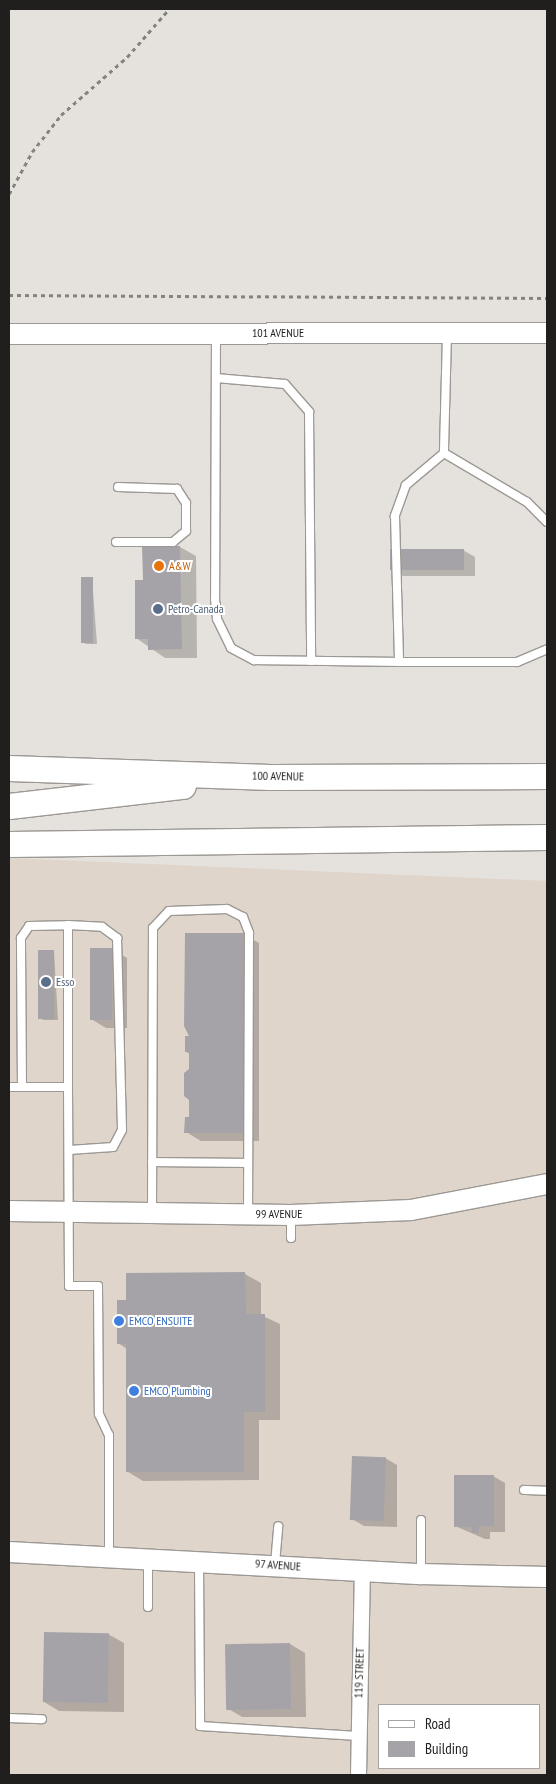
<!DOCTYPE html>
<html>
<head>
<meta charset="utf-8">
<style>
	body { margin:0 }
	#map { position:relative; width:556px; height:1784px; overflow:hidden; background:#e5e1dc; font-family:"PT Sans Narrow",sans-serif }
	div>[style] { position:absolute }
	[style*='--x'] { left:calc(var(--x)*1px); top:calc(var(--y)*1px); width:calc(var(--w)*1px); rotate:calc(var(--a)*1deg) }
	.built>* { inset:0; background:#dfd5cb }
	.shadow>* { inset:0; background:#0003 }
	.building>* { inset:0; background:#a6a3a8; transform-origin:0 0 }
	.path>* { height:2.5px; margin-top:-1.25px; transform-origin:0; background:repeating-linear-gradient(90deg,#85837f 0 4px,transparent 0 8px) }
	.roads { filter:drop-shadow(1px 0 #9c9894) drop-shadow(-1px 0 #9c9894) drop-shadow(0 1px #9c9894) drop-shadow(0 -1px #9c9894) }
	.service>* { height:8px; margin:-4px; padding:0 4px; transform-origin:4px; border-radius:4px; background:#fff }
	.minor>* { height:15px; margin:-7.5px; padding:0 7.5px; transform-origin:7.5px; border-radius:7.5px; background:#fff }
	.tertiary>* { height:20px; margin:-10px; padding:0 10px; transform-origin:10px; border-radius:10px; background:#fff }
	.primary>* { height:25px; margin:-12.5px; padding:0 12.5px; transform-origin:12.5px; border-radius:12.5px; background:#fff }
	.dots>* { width:14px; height:14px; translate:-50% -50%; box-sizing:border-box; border:2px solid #fff; border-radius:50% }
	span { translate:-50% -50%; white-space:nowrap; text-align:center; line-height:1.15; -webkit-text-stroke:4px #fff; paint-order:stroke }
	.street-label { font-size:12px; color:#201f1d }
	.food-label { font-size:12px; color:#c56008 }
	.left { translate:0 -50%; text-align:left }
	.service-label { font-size:12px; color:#4e5e75 }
	.shop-label { font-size:12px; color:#366cbe }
	.frame { position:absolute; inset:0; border:10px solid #201f1d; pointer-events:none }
	.legend { position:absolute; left:378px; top:1704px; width:162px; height:65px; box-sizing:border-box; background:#fff; border:1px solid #a6a5a5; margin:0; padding:6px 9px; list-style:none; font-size:15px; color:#201f1d }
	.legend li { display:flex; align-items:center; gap:10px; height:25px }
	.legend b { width:25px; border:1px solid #a6a5a5 }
</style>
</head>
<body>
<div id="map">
	<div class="built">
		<div style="clip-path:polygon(evenodd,9px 858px,547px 881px,547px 1775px,9px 1775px,9px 858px,380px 1705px,540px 1705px,540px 1768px,380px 1768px,380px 1705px)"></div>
	</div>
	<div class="shadow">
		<div style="clip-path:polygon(180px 547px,196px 556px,197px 658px,165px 658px,136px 638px,144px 581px)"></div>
		<div style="clip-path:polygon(463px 550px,475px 557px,475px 576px,403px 576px,391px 569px)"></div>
		<div style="clip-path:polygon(92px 578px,97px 644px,86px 644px,83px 642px)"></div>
		<div style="clip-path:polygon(244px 934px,259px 943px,259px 1141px,201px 1141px,186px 1132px,190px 1118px,190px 1054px,186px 1052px)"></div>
		<div style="clip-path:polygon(112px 949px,127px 958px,127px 1028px,106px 1028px,91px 1019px)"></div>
		<div style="clip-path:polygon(54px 951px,58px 1020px,43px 1020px,40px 1018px)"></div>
		<div style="clip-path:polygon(127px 1274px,245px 1274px,261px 1283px,261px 1315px,280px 1324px,280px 1420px,259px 1420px,259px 1480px,143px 1481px,128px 1472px,127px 1349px,118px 1343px,127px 1301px)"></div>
		<div style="clip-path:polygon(385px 1458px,397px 1465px,397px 1527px,364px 1526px,352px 1519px)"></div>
		<div style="clip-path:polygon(493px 1476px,505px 1483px,505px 1532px,490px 1532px,490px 1539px,485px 1539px,455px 1526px)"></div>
		<div style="clip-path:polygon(108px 1634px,124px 1643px,124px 1712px,59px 1711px,44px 1702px)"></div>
		<div style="clip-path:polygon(290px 1644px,305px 1653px,306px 1717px,242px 1717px,227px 1708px)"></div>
	</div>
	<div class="building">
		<div style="clip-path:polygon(142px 546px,180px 546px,182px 649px,148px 650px,148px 639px,135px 639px,135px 580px,143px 580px)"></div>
		<div style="left:390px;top:549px;width:74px;height:21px"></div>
		<div style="left:81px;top:577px;width:12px;height:66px"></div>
		<div style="clip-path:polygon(185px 933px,244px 933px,243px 1133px,184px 1133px,185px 1117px,189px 1117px,189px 1100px,184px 1096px,184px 1073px,189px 1069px,189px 1052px,185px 1052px,185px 1036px,189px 1036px,184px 1026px)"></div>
		<div style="left:90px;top:948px;width:22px;height:72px"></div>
		<div style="left:38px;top:950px;width:16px;height:69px"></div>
		<div style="clip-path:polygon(245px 1272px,246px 1314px,265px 1314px,265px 1412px,244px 1412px,244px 1472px,126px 1472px,126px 1344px,117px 1344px,117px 1300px,126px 1300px,126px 1273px)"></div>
		<div style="left:352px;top:1456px;width:34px;height:64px;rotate:2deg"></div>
		<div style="clip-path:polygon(454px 1475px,494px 1475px,494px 1526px,479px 1526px,479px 1533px,472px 1533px,472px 1527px,454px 1527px)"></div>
		<div style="left:44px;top:1632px;width:65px;height:70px;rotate:1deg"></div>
		<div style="left:290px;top:1643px;width:66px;height:65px;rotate:89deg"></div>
	</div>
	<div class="path">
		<div style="--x:9;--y:194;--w:48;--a:-61.3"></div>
		<div style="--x:32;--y:152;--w:47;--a:-51.9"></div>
		<div style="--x:61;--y:115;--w:88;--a:-41.3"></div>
		<div style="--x:127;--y:57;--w:64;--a:-48.8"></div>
		<div style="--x:9;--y:295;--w:538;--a:0.32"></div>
	</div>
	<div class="roads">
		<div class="service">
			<div style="--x:216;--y:335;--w:264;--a:90.2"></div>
			<div style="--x:215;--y:599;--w:20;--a:84"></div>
			<div style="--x:217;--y:619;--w:32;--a:64"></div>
			<div style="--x:231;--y:648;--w:26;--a:28"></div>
			<div style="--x:254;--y:660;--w:145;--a:0.8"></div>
			<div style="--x:447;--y:335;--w:118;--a:91.5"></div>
			<div style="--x:444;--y:453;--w:50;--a:139.9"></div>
			<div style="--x:406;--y:485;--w:33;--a:110"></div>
			<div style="--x:395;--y:516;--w:146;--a:88.4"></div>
			<div style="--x:399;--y:662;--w:118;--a:0"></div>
			<div style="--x:517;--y:662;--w:33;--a:-23"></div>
			<div style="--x:216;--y:378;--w:69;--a:5"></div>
			<div style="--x:285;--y:384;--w:37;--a:49"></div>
			<div style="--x:309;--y:412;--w:249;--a:89.5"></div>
			<div style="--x:444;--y:453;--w:96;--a:30.6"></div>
			<div style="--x:527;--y:502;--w:28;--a:45"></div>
			<div style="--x:116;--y:542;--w:57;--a:0"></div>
			<div style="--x:173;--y:542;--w:17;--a:-40"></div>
			<div style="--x:186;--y:531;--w:28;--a:-90"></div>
			<div style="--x:186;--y:503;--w:17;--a:-123"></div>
			<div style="--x:177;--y:489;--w:59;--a:-178.1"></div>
			<div style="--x:68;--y:925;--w:34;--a:3"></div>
			<div style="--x:102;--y:927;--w:19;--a:36"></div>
			<div style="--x:117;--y:938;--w:192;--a:88.5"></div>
			<div style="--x:122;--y:1130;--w:19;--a:118"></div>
			<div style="--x:113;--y:1147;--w:44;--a:176.1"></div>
			<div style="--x:9;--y:1087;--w:59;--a:0"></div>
			<div style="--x:68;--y:1087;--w:199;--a:89.7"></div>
			<div style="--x:69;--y:1286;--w:29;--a:0"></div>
			<div style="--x:98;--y:1286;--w:128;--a:89.6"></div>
			<div style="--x:99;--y:1414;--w:23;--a:65"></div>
			<div style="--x:109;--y:1435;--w:119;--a:90"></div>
			<div style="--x:22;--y:1087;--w:149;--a:-90.4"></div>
			<div style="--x:21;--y:938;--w:14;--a:-56"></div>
			<div style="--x:29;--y:926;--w:39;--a:-1"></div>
			<div style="--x:68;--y:925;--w:162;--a:90"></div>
			<div style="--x:152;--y:1162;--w:96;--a:0.6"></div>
			<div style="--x:152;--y:1212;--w:284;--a:-89.8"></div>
			<div style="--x:153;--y:928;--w:23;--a:-47"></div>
			<div style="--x:169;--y:911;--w:58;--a:-2"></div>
			<div style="--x:227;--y:909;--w:18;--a:27"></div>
			<div style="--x:243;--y:917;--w:17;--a:69"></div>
			<div style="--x:249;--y:933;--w:281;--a:90.2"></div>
			<div style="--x:291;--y:1217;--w:21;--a:90"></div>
			<div style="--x:524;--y:1490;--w:23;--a:2"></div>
			<div style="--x:148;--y:1559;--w:48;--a:90"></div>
			<div style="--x:199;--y:1564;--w:162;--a:89.6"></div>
			<div style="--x:200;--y:1726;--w:158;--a:3.6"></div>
			<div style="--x:275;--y:1564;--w:38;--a:-85"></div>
			<div style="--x:421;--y:1573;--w:53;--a:-90"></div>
			<div style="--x:9;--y:1718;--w:33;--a:2"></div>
		</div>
		<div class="minor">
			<div style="--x:358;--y:1775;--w:204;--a:-88.9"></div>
		</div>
		<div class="tertiary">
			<div style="--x:9;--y:334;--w:538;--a:-0.11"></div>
			<div style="--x:9;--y:1211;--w:282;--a:0.8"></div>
			<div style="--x:291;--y:1215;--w:120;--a:-2.4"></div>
			<div style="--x:411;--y:1210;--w:138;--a:-10.8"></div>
			<div style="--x:9;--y:1552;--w:413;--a:3.1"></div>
			<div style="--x:421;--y:1574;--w:126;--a:1.4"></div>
		</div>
		<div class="primary">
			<div style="--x:9;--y:768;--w:261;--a:2"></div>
			<div style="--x:270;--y:777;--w:277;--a:-0.2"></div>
			<div style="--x:9;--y:806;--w:175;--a:-6.6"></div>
			<div style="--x:9;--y:844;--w:538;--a:-0.75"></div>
		</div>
	</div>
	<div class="dots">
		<div style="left:159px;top:566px;background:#e8710a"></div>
		<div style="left:158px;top:609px;background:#5c6f8a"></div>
		<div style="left:46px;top:982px;background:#5c6f8a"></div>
		<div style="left:119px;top:1321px;background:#3f7fe0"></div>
		<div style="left:134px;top:1391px;background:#3f7fe0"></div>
	</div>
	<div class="street-label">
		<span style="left:278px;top:333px">101 AVENUE</span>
		<span style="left:278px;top:776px;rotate:1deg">100 AVENUE</span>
		<span style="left:279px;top:1214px">99 AVENUE</span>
		<span style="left:278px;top:1565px;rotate:4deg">97 AVENUE</span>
		<span style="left:359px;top:1673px;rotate:-88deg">119 STREET</span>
	</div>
	<div class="food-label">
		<span class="left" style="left:169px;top:566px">A&amp;W</span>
	</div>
	<div class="service-label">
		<span class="left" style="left:168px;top:609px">Petro-Canada</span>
		<span class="left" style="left:56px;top:982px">Esso</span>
	</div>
	<div class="shop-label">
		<span class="left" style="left:129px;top:1321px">EMCO ENSUITE</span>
		<span class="left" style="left:144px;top:1391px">EMCO Plumbing</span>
	</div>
	<div class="frame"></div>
	<ul class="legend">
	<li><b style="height:6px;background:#fff"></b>Road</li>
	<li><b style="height:14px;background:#a6a3a8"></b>Building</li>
	</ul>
</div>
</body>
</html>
